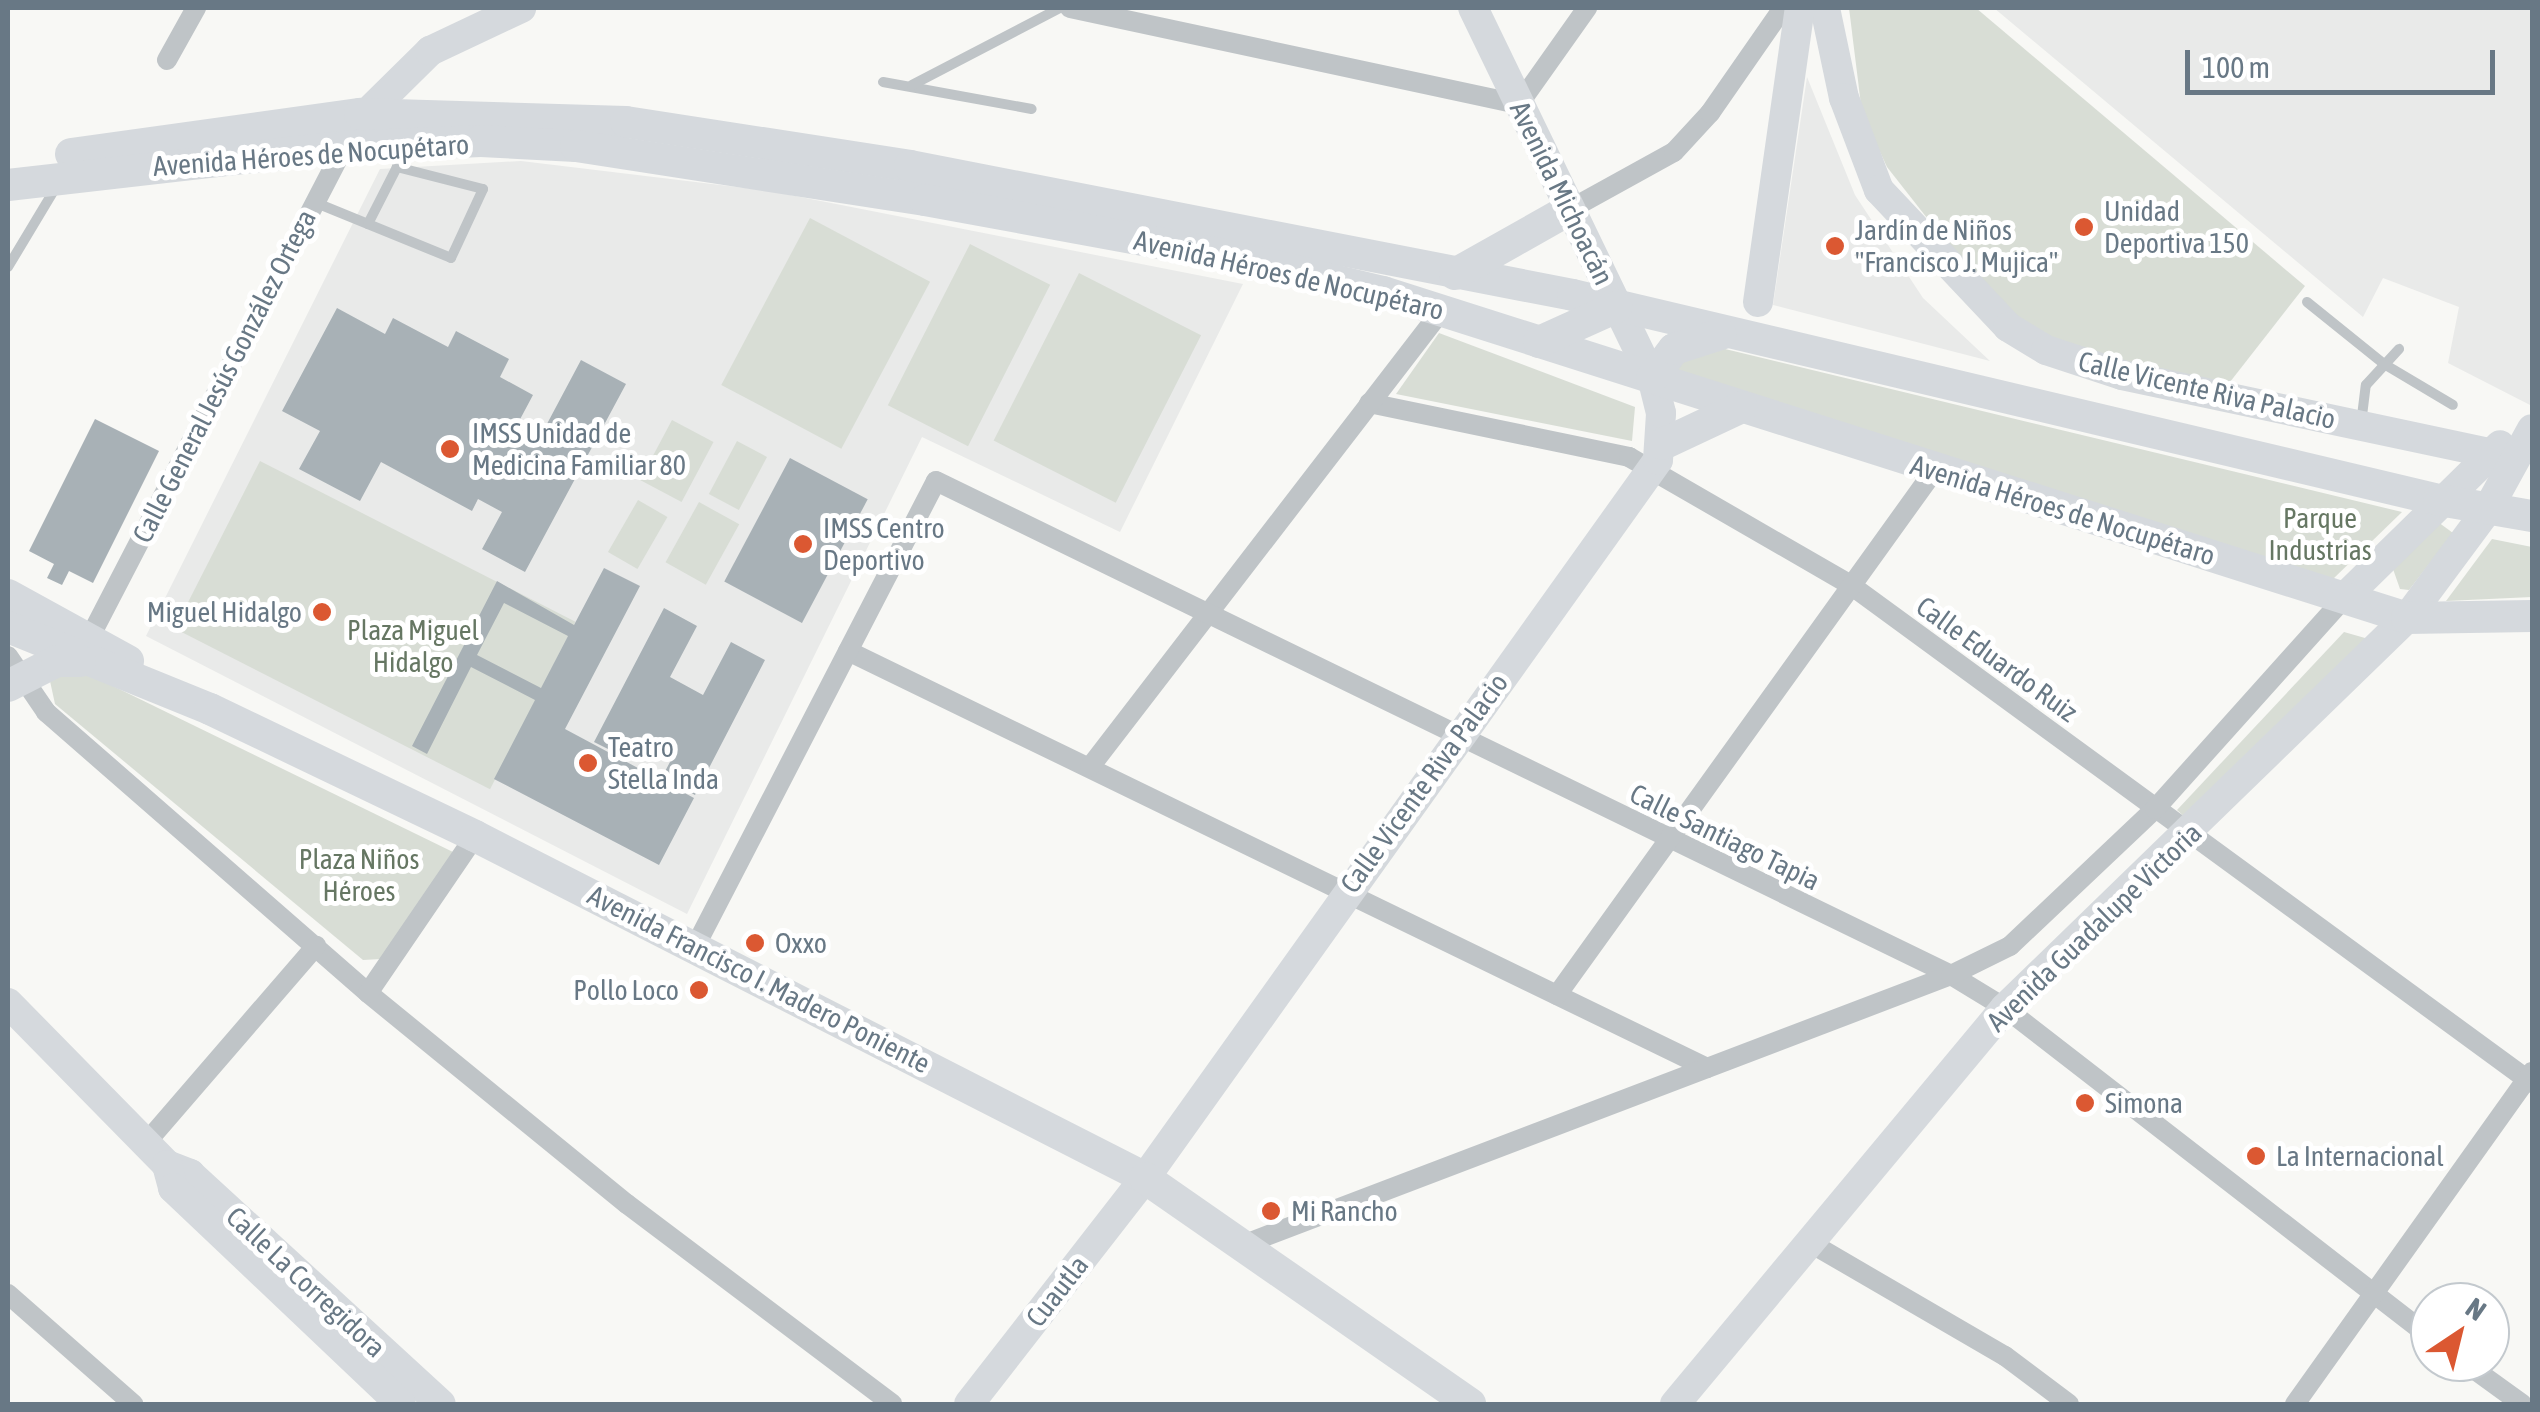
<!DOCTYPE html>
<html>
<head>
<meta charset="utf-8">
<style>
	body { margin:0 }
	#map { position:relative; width:2540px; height:1412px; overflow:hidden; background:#f8f8f5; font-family:"Asap Condensed",sans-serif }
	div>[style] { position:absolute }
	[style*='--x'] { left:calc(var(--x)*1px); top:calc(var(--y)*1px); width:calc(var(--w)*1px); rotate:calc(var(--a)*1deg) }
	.built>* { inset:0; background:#e9eae9 }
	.green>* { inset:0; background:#d8ddd5; transform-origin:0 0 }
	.building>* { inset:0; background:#a8b1b6; transform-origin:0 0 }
	.lane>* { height:10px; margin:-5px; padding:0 5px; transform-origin:5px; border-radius:5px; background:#bfc4c7 }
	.street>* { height:20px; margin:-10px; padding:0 10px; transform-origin:10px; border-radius:10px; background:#bfc4c7 }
	.secondary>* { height:30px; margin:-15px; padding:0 15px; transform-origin:15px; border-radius:15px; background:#d5d9dd }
	.primary>* { height:32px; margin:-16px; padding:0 16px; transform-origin:16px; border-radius:16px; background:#d5d9dd }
	.dots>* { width:28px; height:28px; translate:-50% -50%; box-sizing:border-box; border:5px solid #fff; border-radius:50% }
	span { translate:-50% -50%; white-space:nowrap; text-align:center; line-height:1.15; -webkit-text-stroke:10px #fff; paint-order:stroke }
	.street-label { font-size:28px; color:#687885 }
	.poi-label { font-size:28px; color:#687885 }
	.left { translate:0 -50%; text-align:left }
	.right { translate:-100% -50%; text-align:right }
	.park-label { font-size:28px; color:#667763 }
	.frame { position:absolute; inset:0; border:10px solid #687885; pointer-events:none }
	.north { position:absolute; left:2410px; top:1282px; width:100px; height:100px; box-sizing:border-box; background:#fff; border:2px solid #c3c9ce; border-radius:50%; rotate:35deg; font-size:28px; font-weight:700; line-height:40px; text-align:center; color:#687885 }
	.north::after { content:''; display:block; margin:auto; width:35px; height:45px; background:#db5832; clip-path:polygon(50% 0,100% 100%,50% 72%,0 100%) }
	.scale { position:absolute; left:2185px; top:50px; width:310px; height:45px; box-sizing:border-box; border:5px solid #687885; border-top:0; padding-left:12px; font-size:30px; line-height:35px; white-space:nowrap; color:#687885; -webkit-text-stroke:8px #fff; paint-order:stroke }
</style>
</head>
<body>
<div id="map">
	<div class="built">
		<div style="clip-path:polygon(1994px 8px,2532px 8px,2532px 406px,2448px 363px,2459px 307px,2383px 278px,2363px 317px)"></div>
		<div style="clip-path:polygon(1807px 77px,1855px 195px,1923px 298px,1990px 361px,1773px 305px)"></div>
		<div style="clip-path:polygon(521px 161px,770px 191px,1243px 284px,1120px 532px,922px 437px,687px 914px,146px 636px,380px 169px)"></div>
	</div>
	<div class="green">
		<div style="clip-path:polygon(1849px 8px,1976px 8px,2305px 286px,2223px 391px,2051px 345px,1996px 306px,1887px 167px,1862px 113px)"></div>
		<div style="left:810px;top:218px;width:136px;height:189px;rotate:28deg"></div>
		<div style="left:970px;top:244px;width:90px;height:181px;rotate:27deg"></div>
		<div style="left:1079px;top:273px;width:137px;height:188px;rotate:27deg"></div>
		<div style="clip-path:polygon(1439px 333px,1635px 407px,1632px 441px,1396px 394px)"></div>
		<div style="clip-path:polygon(1721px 348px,2402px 512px,2332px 580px,1667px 375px,1682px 353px)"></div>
		<div style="left:672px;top:420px;width:47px;height:68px;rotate:28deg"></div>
		<div style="left:737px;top:441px;width:34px;height:60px;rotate:28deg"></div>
		<div style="left:260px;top:461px;width:354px;height:188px;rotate:27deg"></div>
		<div style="left:638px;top:500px;width:34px;height:60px;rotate:30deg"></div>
		<div style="left:699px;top:502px;width:46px;height:69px;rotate:29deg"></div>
		<div style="clip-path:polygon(2438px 522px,2453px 533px,2409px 590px,2400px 589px,2393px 569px)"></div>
		<div style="clip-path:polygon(2492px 539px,2532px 547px,2532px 597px,2446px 601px)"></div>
		<div style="clip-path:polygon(2344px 632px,2372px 640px,2187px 819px,2177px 810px)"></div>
		<div style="clip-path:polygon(74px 667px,453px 852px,381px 959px,363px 960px,55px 704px,50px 681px)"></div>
	</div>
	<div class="building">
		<div style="clip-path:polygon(337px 308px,385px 334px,393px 318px,448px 347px,456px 331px,509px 359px,500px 377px,533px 395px,517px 425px,540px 437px,581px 360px,626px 384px,525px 572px,482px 549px,502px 512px,478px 499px,472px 511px,381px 462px,360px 501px,299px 469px,320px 431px,282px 411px)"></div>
		<div style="clip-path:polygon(95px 419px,159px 451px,93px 583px,69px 571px,62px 585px,47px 578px,54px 564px,29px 551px)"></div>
		<div style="left:790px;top:458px;width:88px;height:140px;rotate:28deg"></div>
		<div style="clip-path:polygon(evenodd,604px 568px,640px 586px,565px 729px,694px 798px,659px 865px,494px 779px,535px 700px,471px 667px,427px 754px,412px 746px,497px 581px,574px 625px,604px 568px,504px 603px,568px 636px,541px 688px,477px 655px,504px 603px)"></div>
		<div style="clip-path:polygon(664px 608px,697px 626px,670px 677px,703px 695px,731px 642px,765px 660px,695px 795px,662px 777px,670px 762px,636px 744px,628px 759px,594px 742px)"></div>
	</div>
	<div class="lane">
		<div style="--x:883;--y:82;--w:151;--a:10.3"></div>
		<div style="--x:912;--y:85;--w:167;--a:-27.5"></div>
		<div style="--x:314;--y:202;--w:148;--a:22.2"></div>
		<div style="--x:451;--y:258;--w:76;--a:-65.1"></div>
		<div style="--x:483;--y:189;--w:89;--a:-165.7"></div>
		<div style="--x:397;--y:167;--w:64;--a:117"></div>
		<div style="--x:8;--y:267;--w:93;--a:-59"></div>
		<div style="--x:2307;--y:302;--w:99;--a:38.8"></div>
		<div style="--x:2384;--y:364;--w:80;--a:30.7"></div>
		<div style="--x:2361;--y:424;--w:39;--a:-83"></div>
		<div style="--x:2366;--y:385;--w:49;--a:-47.5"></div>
	</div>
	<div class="street">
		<div style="--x:1070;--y:8;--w:459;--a:12.1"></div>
		<div style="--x:1519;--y:104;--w:118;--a:-54.7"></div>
		<div style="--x:167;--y:60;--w:60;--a:-60.9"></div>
		<div style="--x:1567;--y:211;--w:122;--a:-28.9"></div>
		<div style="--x:1674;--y:152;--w:53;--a:-47.3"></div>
		<div style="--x:1710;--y:113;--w:128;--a:-55.2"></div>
		<div style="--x:1369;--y:403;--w:266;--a:11.7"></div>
		<div style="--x:1629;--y:457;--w:258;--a:30"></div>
		<div style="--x:1852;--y:586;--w:842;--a:36.16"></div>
		<div style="--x:89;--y:639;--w:554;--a:-62.6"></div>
		<div style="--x:848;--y:651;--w:955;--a:25.89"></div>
		<div style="--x:8;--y:656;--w:68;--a:55.8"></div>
		<div style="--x:46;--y:712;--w:427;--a:41.1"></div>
		<div style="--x:368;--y:993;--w:334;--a:39.2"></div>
		<div style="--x:627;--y:1204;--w:332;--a:37"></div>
		<div style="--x:1090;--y:767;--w:577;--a:-52.4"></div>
		<div style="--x:696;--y:945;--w:522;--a:-62.65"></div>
		<div style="--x:936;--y:481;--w:1129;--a:25.95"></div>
		<div style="--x:1951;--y:975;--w:63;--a:31.4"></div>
		<div style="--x:2005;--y:1008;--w:537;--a:37.74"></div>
		<div style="--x:368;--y:993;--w:190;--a:-55.7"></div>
		<div style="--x:1557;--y:995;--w:646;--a:-54.27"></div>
		<div style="--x:145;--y:1144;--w:262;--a:-49.2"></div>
		<div style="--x:1814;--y:1245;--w:221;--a:30.2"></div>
		<div style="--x:2005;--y:1356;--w:80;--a:36.9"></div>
		<div style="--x:1240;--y:1246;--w:761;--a:-20.86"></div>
		<div style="--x:1951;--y:975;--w:66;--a:-26.2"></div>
		<div style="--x:2010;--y:946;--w:199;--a:-43.4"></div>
		<div style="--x:2155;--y:809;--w:285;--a:-48.1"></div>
		<div style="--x:8;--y:1294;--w:167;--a:41.3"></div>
		<div style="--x:2464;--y:1362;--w:72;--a:35.9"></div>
		<div style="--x:2295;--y:1404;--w:408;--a:-54.5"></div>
	</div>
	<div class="secondary">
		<div style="--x:1825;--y:8;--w:92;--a:78.1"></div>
		<div style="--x:1844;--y:98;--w:98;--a:69.2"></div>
		<div style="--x:1879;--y:190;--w:188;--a:46.7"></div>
		<div style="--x:2008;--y:327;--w:44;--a:31.2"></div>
		<div style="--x:2046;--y:350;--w:80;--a:18.2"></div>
		<div style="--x:2122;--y:375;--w:376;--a:12"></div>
		<div style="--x:354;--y:126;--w:107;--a:-44.6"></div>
		<div style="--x:430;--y:51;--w:101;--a:-25.3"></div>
		<div style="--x:1758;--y:302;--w:297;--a:-81.9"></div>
		<div style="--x:2345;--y:597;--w:217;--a:-44.4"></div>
		<div style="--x:8;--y:1003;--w:227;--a:45.5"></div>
		<div style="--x:167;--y:1165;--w:25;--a:21"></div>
		<div style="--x:190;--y:1174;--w:340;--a:42.5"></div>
		<div style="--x:167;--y:1165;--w:24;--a:75"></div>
		<div style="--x:173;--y:1188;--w:314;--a:43.5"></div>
		<div style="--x:969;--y:1404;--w:286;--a:-52.1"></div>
		<div style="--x:1145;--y:1178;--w:882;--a:-54.45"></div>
		<div style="--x:1658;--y:460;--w:47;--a:-86.3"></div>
		<div style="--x:1661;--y:413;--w:36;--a:-104"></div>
		<div style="--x:1652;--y:378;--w:411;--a:-115.8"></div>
		<div style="--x:1675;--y:1404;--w:515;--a:-50.19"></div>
		<div style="--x:2005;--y:1008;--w:560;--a:-44.13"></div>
		<div style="--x:2407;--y:618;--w:136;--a:-53.4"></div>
		<div style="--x:2488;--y:509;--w:91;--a:-61.2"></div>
	</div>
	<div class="primary">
		<div style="--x:71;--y:154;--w:292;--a:-7.9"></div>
		<div style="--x:360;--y:114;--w:266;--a:1.7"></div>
		<div style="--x:626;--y:122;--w:287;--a:8.8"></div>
		<div style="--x:910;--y:166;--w:675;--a:11.01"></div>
		<div style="--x:1573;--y:295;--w:890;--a:13.32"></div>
		<div style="--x:2439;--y:500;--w:94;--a:9.8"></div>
		<div style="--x:8;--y:185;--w:338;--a:-6.5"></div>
		<div style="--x:344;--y:147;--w:137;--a:-2.5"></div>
		<div style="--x:481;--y:141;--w:95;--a:3"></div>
		<div style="--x:576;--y:146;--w:353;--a:8.8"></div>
		<div style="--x:925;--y:200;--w:317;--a:10.4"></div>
		<div style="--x:1237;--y:257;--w:150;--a:13.5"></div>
		<div style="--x:1383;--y:292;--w:1075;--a:17.66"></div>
		<div style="--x:2407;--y:618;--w:125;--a:-0.9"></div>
		<div style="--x:1455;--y:274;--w:129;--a:-29.4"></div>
		<div style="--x:1539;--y:342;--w:85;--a:-24.2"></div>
		<div style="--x:1652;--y:378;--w:36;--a:-53"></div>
		<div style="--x:1674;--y:349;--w:49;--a:-17.7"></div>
		<div style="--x:1663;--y:444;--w:87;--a:-25.1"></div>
		<div style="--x:8;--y:595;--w:137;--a:28.8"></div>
		<div style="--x:8;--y:627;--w:218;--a:22.1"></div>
		<div style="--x:210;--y:709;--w:294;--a:25.6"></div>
		<div style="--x:475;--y:836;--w:752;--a:27.04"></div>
		<div style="--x:1145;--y:1178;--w:396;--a:34.8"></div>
		<div style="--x:8;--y:686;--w:55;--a:-27"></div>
		<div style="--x:57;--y:661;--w:23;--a:0"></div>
	</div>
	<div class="dots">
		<div style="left:2084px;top:227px;background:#db5832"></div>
		<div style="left:1835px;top:246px;background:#db5832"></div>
		<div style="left:450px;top:449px;background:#db5832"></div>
		<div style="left:803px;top:544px;background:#db5832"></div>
		<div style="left:322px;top:612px;background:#db5832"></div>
		<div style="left:588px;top:763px;background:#db5832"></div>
		<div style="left:755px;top:943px;background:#db5832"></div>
		<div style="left:699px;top:990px;background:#db5832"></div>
		<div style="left:2085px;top:1103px;background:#db5832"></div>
		<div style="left:2256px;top:1156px;background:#db5832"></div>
		<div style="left:1271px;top:1211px;background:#db5832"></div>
	</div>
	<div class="street-label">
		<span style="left:311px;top:155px;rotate:-4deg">Avenida Héroes de Nocupétaro</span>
		<span style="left:1562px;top:193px;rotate:64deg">Avenida Michoacán</span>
		<span style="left:1289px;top:275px;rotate:13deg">Avenida Héroes de Nocupétaro</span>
		<span style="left:224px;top:376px;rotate:-63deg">Calle General Jesús González Ortega</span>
		<span style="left:2207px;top:390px;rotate:13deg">Calle Vicente Riva Palacio</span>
		<span style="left:2063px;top:510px;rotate:17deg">Avenida Héroes de Nocupétaro</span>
		<span style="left:1997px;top:659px;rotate:36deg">Calle Eduardo Ruiz</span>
		<span style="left:1424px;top:783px;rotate:-54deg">Calle Vicente Riva Palacio</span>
		<span style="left:1725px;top:837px;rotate:26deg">Calle Santiago Tapia</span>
		<span style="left:2094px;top:927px;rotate:-44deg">Avenida Guadalupe Victoria</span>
		<span style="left:759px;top:979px;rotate:27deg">Avenida Francisco I. Madero Poniente</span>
		<span style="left:306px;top:1282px;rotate:43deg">Calle La Corregidora</span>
		<span style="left:1057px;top:1291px;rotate:-52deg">Cuautla</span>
	</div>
	<div class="poi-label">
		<span class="left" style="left:2104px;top:227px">Unidad<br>Deportiva 150</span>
		<span class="left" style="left:1855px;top:246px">Jardín de Niños<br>"Francisco J. Mujica"</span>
		<span class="left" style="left:472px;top:449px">IMSS Unidad de<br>Medicina Familiar 80</span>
		<span class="left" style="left:823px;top:544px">IMSS Centro<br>Deportivo</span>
		<span class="right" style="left:302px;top:612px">Miguel Hidalgo</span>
		<span class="left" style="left:608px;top:763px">Teatro<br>Stella Inda</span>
		<span class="left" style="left:775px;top:943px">Oxxo</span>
		<span class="right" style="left:679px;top:990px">Pollo Loco</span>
		<span class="left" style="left:2105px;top:1103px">Simona</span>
		<span class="left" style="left:2276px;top:1156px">La Internacional</span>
		<span class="left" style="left:1291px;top:1211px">Mi Rancho</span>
	</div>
	<div class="park-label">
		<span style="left:2320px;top:534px">Parque<br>Industrias</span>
		<span style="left:413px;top:646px">Plaza Miguel<br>Hidalgo</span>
		<span style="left:359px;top:875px">Plaza Niños<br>Héroes</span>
	</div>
	<div class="frame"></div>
	<div class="north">N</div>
	<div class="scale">100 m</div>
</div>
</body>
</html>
